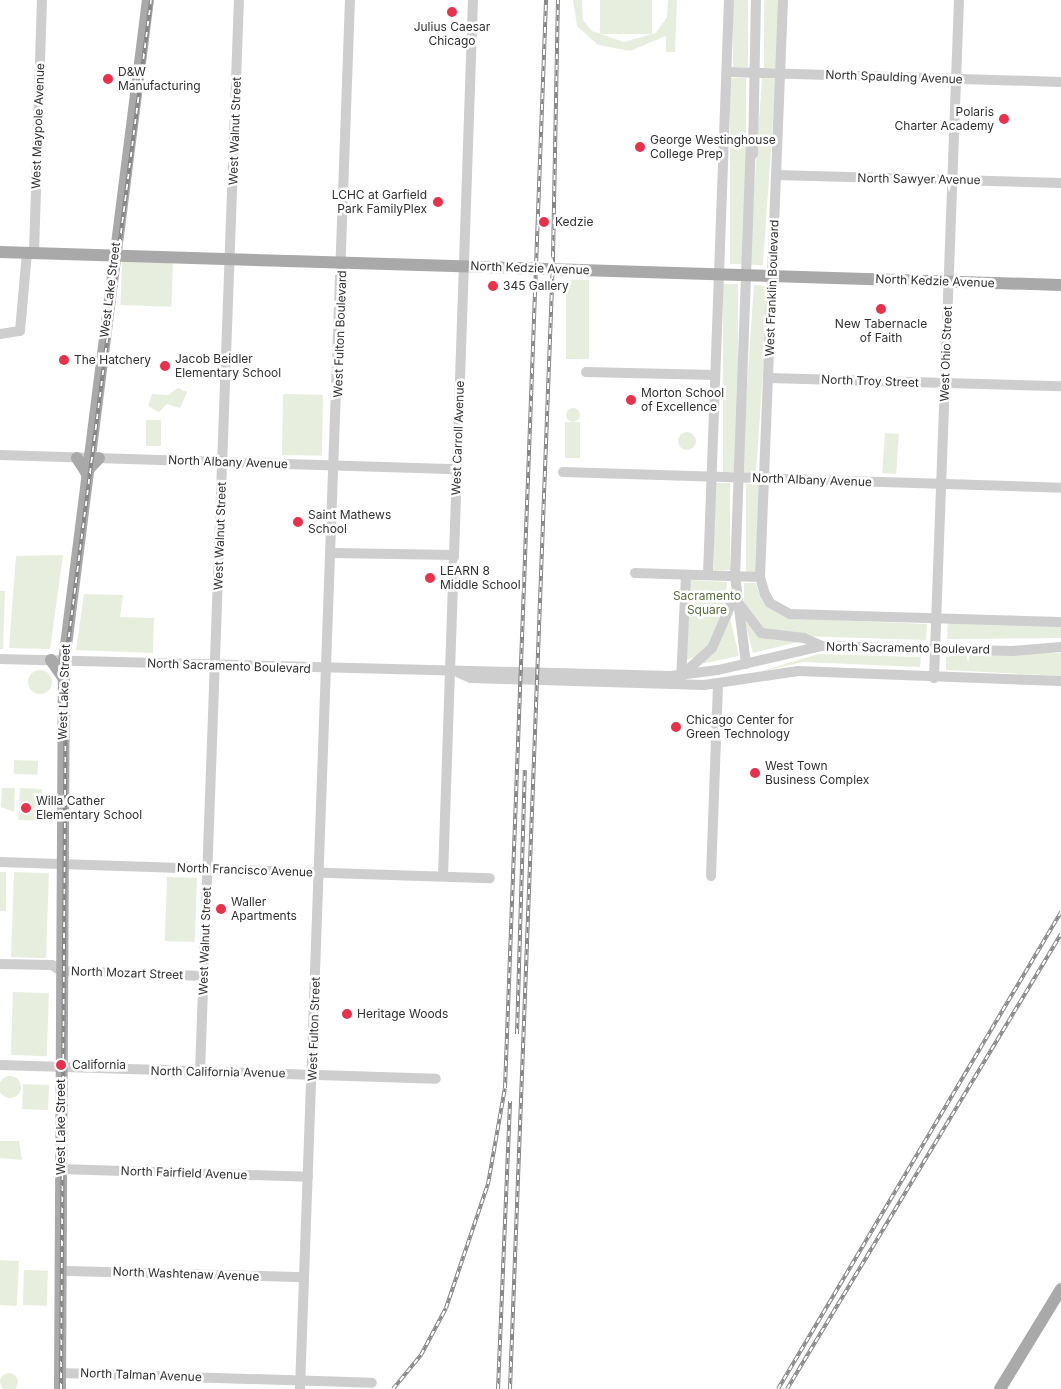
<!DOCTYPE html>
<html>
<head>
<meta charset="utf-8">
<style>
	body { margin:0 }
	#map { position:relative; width:1061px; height:1389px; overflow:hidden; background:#fff; font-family:Inter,sans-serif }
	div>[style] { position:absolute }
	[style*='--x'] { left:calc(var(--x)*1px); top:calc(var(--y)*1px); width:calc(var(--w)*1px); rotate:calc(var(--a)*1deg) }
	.green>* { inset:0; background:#e8eede; transform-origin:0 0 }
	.round { border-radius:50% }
	.minor>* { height:10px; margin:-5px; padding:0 5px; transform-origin:5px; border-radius:5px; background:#cecece }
	.major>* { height:12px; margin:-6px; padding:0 6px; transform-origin:6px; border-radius:6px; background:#a9a9a9 }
	.rail>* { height:4px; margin-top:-2px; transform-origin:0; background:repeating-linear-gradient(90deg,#fff 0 5.5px,#868686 0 11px); box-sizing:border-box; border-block:1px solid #868686 }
	.dots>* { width:14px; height:14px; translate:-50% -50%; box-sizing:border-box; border:2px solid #fff; border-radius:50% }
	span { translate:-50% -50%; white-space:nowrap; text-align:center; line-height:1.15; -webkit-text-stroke:5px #fff; paint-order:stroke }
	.poi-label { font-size:12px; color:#313131 }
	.left { translate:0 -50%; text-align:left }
	.right { translate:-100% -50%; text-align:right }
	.street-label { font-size:12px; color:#313131 }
	.park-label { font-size:12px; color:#576e3c }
</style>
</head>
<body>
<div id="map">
	<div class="green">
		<div style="clip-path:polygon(573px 0,582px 0,583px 20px,592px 31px,624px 42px,656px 33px,667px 17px,668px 0,677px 0,675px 52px,666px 52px,666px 36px,630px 51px,598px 45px,577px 26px)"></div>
		<div style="left:600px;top:0;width:52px;height:34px"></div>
		<div style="left:733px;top:0;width:15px;height:67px"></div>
		<div style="left:764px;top:0;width:15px;height:68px"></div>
		<div style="left:730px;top:78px;width:16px;height:186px"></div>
		<div style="left:762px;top:78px;width:14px;height:187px;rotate:4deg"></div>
		<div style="left:122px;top:261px;width:51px;height:44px;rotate:2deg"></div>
		<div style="left:566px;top:280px;width:23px;height:79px"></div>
		<div style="left:723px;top:284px;width:15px;height:188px"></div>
		<div style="left:754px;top:285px;width:15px;height:188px;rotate:4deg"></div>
		<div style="clip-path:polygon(178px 388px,187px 392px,180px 408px,167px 404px,159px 412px,148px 406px,152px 394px,168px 395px)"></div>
		<div style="left:283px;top:394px;width:40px;height:61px;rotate:1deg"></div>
		<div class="round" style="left:566px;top:408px;width:14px;height:14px"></div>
		<div style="left:146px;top:420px;width:15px;height:26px"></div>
		<div style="left:565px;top:422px;width:15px;height:36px"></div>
		<div class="round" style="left:678px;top:432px;width:18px;height:18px"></div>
		<div style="left:885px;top:433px;width:14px;height:40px;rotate:4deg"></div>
		<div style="left:714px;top:483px;width:16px;height:87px"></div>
		<div style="left:746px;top:484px;width:15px;height:88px"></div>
		<div style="clip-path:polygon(63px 555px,50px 649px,9px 648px,16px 556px)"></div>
		<div style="clip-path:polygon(689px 580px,727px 582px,726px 603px,716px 635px,700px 655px,686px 660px)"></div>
		<div style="clip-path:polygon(744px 583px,756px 583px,761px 598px,787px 618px,927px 624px,926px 640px,798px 636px,758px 627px,744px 602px)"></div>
		<div style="clip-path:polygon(0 591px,5px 591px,3px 649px,0 649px)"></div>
		<div style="clip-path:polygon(84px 594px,123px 595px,120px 617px,154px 618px,153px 653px,76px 650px)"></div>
		<div style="clip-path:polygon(730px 618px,739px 656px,701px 664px,717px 647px)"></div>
		<div style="clip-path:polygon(745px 622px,773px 640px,803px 641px,753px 653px)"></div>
		<div style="clip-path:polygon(948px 622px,1061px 626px,1061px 638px,947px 639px)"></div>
		<div style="clip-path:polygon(1061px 653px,1061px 676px,946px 670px,946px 657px,957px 655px)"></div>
		<div style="clip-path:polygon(818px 654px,921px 657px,920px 667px,803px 662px,755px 673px)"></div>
		<div class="round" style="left:28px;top:670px;width:24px;height:24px"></div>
		<div style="left:14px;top:760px;width:24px;height:14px;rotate:2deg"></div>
		<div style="clip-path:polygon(2px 788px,15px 788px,14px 812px,1px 807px)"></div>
		<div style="left:20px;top:788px;width:22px;height:32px;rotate:3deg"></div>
		<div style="left:0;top:872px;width:6px;height:39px"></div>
		<div style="left:14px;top:872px;width:35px;height:85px;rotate:2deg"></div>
		<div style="left:167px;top:877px;width:30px;height:64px;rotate:2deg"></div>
		<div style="left:13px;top:992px;width:36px;height:63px;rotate:2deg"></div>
		<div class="round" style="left:-1px;top:1076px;width:22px;height:22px"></div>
		<div style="left:23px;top:1084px;width:26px;height:25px;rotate:2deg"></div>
		<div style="clip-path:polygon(0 1141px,19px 1141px,22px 1160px,0 1158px)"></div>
		<div style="left:0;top:1260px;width:19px;height:45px;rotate:3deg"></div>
		<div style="left:24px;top:1270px;width:24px;height:35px;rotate:2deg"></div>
		<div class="round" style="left:0;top:1373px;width:18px;height:18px"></div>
	</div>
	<div class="minor">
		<div style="--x:783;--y:0;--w:577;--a:92.28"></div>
		<div style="--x:760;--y:577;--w:18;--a:74"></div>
		<div style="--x:765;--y:594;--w:10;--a:61"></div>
		<div style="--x:770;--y:603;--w:23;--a:29"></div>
		<div style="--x:790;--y:614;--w:271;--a:1.7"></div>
		<div style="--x:727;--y:72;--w:334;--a:1.7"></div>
		<div style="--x:753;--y:154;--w:154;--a:-88.9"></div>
		<div style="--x:776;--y:175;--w:285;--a:1.6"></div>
		<div style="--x:34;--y:253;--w:253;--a:-88.2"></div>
		<div style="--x:0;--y:334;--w:20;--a:-9"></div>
		<div style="--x:20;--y:331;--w:79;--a:-84.9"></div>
		<div style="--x:586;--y:372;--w:129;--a:1.3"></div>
		<div style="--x:768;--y:378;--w:293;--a:1.6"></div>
		<div style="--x:0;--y:455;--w:457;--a:1.8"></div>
		<div style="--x:563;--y:472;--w:498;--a:1.8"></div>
		<div style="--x:332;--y:553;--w:122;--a:0.9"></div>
		<div style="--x:635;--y:573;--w:125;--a:1.8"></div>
		<div style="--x:708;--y:575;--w:575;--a:-87.91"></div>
		<div style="--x:737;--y:601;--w:40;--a:53"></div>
		<div style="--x:761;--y:633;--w:43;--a:6.6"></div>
		<div style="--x:804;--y:638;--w:20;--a:24"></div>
		<div style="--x:0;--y:659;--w:671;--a:1.45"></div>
		<div style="--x:671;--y:676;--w:47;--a:-7.3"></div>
		<div style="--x:718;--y:670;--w:107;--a:-13"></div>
		<div style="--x:822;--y:646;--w:190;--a:1.5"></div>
		<div style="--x:1012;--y:651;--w:49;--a:-4.7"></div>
		<div style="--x:746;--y:664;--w:89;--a:-97.1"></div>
		<div style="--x:735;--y:576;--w:428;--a:-87.9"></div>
		<div style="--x:459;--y:673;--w:13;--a:23"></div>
		<div style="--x:471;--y:678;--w:233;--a:1.7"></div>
		<div style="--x:704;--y:685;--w:95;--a:-8.5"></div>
		<div style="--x:798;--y:671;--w:263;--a:2.2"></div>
		<div style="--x:682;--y:675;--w:40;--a:-42"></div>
		<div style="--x:712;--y:648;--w:52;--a:-66.4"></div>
		<div style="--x:934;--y:678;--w:678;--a:-87.89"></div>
		<div style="--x:681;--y:681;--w:106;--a:-87.3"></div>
		<div style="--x:0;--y:862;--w:490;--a:1.9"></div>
		<div style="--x:443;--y:876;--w:877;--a:-88.04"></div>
		<div style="--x:711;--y:876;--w:192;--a:-87.9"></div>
		<div style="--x:0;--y:964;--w:52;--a:1.1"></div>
		<div style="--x:52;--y:965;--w:11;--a:34"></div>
		<div style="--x:61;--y:971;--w:143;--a:2"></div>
		<div style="--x:0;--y:1065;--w:436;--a:1.8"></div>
		<div style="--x:200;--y:1072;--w:1073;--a:-87.92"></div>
		<div style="--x:60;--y:1169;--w:248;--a:1.8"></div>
		<div style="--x:68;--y:1271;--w:236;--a:1.5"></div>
		<div style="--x:60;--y:1373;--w:312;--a:1.8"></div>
		<div style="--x:300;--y:1389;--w:1390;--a:-87.94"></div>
	</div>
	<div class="major">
		<div style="--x:0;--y:252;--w:1062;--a:1.78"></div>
		<div style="--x:77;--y:458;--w:17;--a:57"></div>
		<div style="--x:86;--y:472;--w:19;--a:-47"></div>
		<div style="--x:51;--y:660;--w:21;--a:55"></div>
		<div style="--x:60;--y:1389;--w:728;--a:-89.69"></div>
		<div style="--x:64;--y:661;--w:666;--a:-82.76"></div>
		<div style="--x:1000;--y:1389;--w:117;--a:-58.6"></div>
	</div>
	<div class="rail">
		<div style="--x:517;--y:1034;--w:264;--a:-88.3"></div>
		<div style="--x:61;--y:1389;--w:730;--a:-89.61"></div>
		<div style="--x:66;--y:659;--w:664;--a:-82.65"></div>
		<div style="--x:393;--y:1389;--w:44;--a:-50.5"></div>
		<div style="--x:421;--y:1355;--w:53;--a:-62"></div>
		<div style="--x:446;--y:1308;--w:131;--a:-71.3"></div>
		<div style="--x:488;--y:1184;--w:97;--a:-80"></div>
		<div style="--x:505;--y:1088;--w:1089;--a:-87.84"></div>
		<div style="--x:498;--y:1389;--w:288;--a:-87.6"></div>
		<div style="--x:510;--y:1389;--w:1133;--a:-87.82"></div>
		<div style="--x:553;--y:257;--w:257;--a:-88.9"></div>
		<div style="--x:778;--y:1389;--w:555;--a:-59.32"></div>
		<div style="--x:787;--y:1389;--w:531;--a:-58.94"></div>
	</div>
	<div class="dots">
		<div style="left:452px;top:12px;background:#ea304b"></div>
		<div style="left:108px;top:79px;background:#ea304b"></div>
		<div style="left:1004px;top:119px;background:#ea304b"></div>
		<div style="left:640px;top:147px;background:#ea304b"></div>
		<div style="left:438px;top:202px;background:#ea304b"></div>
		<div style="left:544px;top:222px;background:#ea304b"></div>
		<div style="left:493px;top:286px;background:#ea304b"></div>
		<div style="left:881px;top:309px;background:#ea304b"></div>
		<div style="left:64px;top:360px;background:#ea304b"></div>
		<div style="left:165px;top:366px;background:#ea304b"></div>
		<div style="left:631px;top:400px;background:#ea304b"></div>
		<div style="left:298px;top:522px;background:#ea304b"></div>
		<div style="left:430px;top:578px;background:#ea304b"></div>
		<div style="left:676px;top:727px;background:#ea304b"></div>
		<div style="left:755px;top:773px;background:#ea304b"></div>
		<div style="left:26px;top:808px;background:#ea304b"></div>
		<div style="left:221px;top:909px;background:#ea304b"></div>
		<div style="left:347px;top:1014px;background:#ea304b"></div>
		<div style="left:61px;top:1065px;background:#ea304b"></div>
	</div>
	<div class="poi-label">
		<span style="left:452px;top:34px">Julius Caesar<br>Chicago</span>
		<span class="left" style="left:118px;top:79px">D&amp;W<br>Manufacturing</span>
		<span class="right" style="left:994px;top:119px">Polaris<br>Charter Academy</span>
		<span class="left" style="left:650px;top:147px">George Westinghouse<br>College Prep</span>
		<span class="right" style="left:427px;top:202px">LCHC at Garfield<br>Park FamilyPlex</span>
		<span class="left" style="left:555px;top:222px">Kedzie</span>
		<span class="left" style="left:503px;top:286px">345 Gallery</span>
		<span style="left:881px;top:331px">New Tabernacle<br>of Faith</span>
		<span class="left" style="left:175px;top:366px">Jacob Beidler<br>Elementary School</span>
		<span class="left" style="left:74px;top:360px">The Hatchery</span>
		<span class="left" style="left:641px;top:400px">Morton School<br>of Excellence</span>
		<span class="left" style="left:308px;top:522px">Saint Mathews<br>School</span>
		<span class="left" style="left:440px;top:578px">LEARN 8<br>Middle School</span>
		<span class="left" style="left:686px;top:727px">Chicago Center for<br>Green Technology</span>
		<span class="left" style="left:765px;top:773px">West Town<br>Business Complex</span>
		<span class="left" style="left:36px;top:808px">Willa Cather<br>Elementary School</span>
		<span class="left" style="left:231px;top:909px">Waller<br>Apartments</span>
		<span class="left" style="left:357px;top:1014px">Heritage Woods</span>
		<span class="left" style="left:72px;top:1065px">California</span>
	</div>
	<div class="street-label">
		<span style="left:894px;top:77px;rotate:2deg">North Spaulding Avenue</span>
		<span style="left:38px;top:126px;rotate:-88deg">West Maypole Avenue</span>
		<span style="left:235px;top:131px;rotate:-88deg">West Walnut Street</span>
		<span style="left:919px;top:179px;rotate:1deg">North Sawyer Avenue</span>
		<span style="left:530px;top:268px;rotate:2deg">North Kedzie Avenue</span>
		<span style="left:935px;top:281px;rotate:2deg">North Kedzie Avenue</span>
		<span style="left:772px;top:288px;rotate:-88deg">West Franklin Boulevard</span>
		<span style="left:110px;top:290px;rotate:-83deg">West Lake Street</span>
		<span style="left:340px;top:334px;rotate:-88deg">West Fulton Boulevard</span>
		<span style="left:946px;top:354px;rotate:-88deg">West Ohio Street</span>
		<span style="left:870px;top:381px;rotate:2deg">North Troy Street</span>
		<span style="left:458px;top:438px;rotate:-88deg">West Carroll Avenue</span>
		<span style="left:228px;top:462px;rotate:2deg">North Albany Avenue</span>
		<span style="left:812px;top:480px;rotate:2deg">North Albany Avenue</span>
		<span style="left:220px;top:536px;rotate:-88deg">West Walnut Street</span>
		<span style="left:908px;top:648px;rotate:1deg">North Sacramento Boulevard</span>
		<span style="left:229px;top:666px;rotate:2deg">North Sacramento Boulevard</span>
		<span style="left:64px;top:692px;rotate:-88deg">West Lake Street</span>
		<span style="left:245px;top:870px;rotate:2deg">North Francisco Avenue</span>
		<span style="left:205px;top:941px;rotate:-88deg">West Walnut Street</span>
		<span style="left:127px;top:973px;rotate:2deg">North Mozart Street</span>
		<span style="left:314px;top:1029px;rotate:-88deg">West Fulton Street</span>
		<span style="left:218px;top:1072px;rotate:1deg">North California Avenue</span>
		<span style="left:61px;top:1127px;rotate:-90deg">West Lake Street</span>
		<span style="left:184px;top:1173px;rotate:2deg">North Fairfield Avenue</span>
		<span style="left:186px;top:1274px;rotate:2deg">North Washtenaw Avenue</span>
		<span style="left:141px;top:1375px;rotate:2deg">North Talman Avenue</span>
	</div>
	<div class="park-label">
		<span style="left:707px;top:603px">Sacramento<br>Square</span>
	</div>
</div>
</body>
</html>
